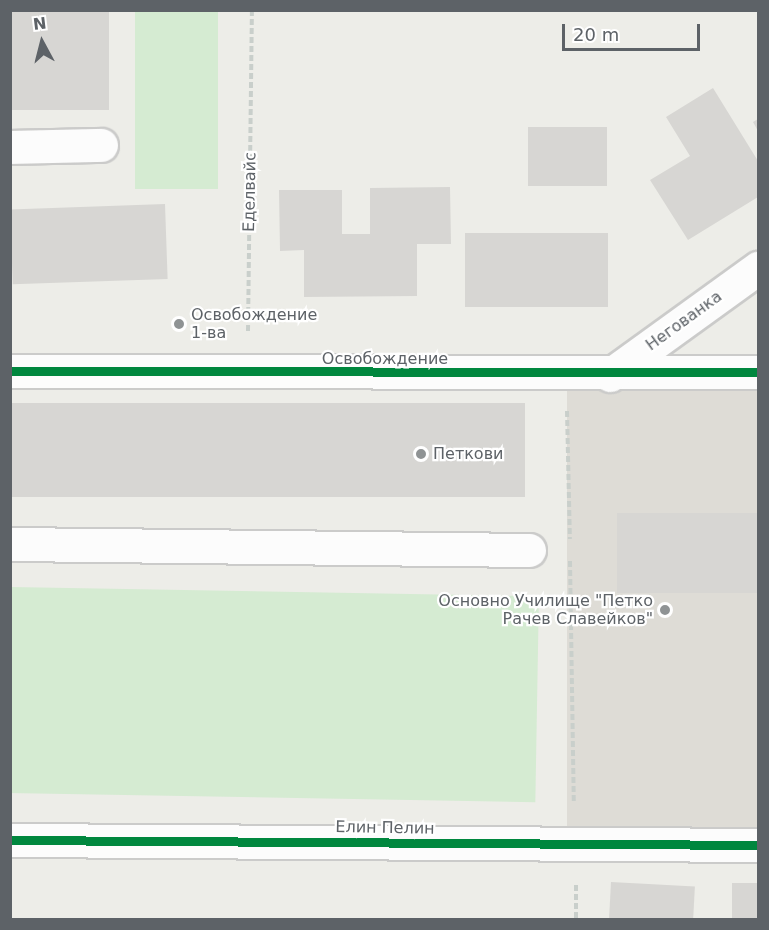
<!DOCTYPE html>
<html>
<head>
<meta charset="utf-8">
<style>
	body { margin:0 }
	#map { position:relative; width:769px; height:930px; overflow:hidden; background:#edede8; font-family:"DejaVu Sans",sans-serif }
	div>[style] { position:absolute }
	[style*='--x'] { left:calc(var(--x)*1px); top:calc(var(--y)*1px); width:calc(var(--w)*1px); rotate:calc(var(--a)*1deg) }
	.education>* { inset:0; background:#dedcd6; transform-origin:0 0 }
	.green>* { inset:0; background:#d5ebd2; transform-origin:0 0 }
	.building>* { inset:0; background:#d7d6d3; transform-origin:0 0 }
	.path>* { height:4px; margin-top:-2px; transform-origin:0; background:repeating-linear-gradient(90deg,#c9cfcb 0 6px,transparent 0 9px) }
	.roads { filter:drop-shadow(2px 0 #cbcbca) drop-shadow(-2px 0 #cbcbca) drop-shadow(0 2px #cbcbca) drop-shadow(0 -2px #cbcbca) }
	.minor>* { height:33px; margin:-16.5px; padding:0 16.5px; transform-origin:16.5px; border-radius:16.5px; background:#fcfcfc }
	.cycleway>* { height:9px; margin:-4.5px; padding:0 4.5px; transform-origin:4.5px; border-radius:4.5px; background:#00873e }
	.dots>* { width:16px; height:16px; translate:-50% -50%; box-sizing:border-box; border:3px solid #fff; border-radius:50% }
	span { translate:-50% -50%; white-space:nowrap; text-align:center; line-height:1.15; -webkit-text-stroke:4.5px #fff; paint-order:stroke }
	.street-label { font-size:16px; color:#5d6267 }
	.poi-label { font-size:16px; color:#5d6267 }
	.left { translate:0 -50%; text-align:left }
	.right { translate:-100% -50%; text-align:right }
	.frame { position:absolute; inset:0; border:12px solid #5d6267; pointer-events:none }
	.north { position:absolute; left:12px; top:12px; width:60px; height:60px; -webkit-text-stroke:4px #fff; paint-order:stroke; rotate:353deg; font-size:16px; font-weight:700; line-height:24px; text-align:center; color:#5d6267 }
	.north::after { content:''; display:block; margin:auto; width:21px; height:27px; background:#5d6267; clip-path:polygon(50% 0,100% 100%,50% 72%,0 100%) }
	.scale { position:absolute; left:562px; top:24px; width:138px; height:27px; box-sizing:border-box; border:3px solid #5d6267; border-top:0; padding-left:8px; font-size:18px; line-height:21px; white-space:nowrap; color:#5d6267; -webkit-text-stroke:4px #fff; paint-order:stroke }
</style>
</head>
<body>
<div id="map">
	<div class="education">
		<div style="left:758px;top:372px;width:473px;height:191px;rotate:90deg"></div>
	</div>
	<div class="green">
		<div style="left:135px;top:11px;width:83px;height:178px"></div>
		<div style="left:11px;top:587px;width:528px;height:206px;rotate:1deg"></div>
	</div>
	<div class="building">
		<div style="left:10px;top:10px;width:99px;height:100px"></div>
		<div style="clip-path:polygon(713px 88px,758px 161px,758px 197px,688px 240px,650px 180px,690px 156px,666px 117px)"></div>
		<div style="clip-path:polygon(758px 119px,758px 131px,753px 122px)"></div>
		<div style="left:528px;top:127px;width:79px;height:59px"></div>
		<div style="clip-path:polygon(450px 187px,451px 244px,417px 244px,417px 296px,304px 297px,304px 250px,280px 251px,279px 190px,342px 190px,342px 234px,370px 234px,370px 188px)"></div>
		<div style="left:165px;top:204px;width:75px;height:155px;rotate:88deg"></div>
		<div style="left:608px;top:233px;width:74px;height:143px;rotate:90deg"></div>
		<div style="left:10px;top:403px;width:515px;height:94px"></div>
		<div style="left:617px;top:513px;width:141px;height:80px"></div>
		<div style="left:611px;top:882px;width:84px;height:38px;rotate:3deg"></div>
		<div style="left:732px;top:883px;width:26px;height:37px"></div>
	</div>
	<div class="path">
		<div style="--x:248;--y:331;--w:321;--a:-89.3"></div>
		<div style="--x:567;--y:411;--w:128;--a:88.7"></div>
		<div style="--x:570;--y:561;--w:242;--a:89.1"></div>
		<div style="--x:576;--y:885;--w:35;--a:90"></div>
	</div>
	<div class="roads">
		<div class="minor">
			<div style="--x:10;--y:147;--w:91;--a:-1.3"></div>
			<div style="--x:10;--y:371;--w:748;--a:0.08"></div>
			<div style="--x:610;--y:375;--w:183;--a:-35.9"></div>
			<div style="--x:10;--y:544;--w:519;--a:0.66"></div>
			<div style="--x:10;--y:840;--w:748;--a:0.38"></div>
		</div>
	</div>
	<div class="cycleway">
		<div style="--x:10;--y:371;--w:748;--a:0.08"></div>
		<div style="--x:10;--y:840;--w:748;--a:0.38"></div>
	</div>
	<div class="dots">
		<div style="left:179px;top:324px;background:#8f9394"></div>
		<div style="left:421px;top:454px;background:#8f9394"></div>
		<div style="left:665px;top:610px;background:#8f9394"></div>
	</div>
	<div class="street-label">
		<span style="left:250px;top:192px;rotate:-89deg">Еделвайс</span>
		<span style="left:684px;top:321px;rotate:-36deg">Негованка</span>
		<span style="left:385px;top:359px">Освобождение</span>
		<span style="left:385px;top:828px;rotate:1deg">Елин Пелин</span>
	</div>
	<div class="poi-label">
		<span class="left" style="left:191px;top:324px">Освобождение<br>1-ва</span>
		<span class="left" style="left:433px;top:454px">Петкови</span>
		<span class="right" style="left:653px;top:610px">Основно Училище "Петко<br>Рачев Славейков"</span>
	</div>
	<div class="frame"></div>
	<div class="north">N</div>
	<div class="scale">20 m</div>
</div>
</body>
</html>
